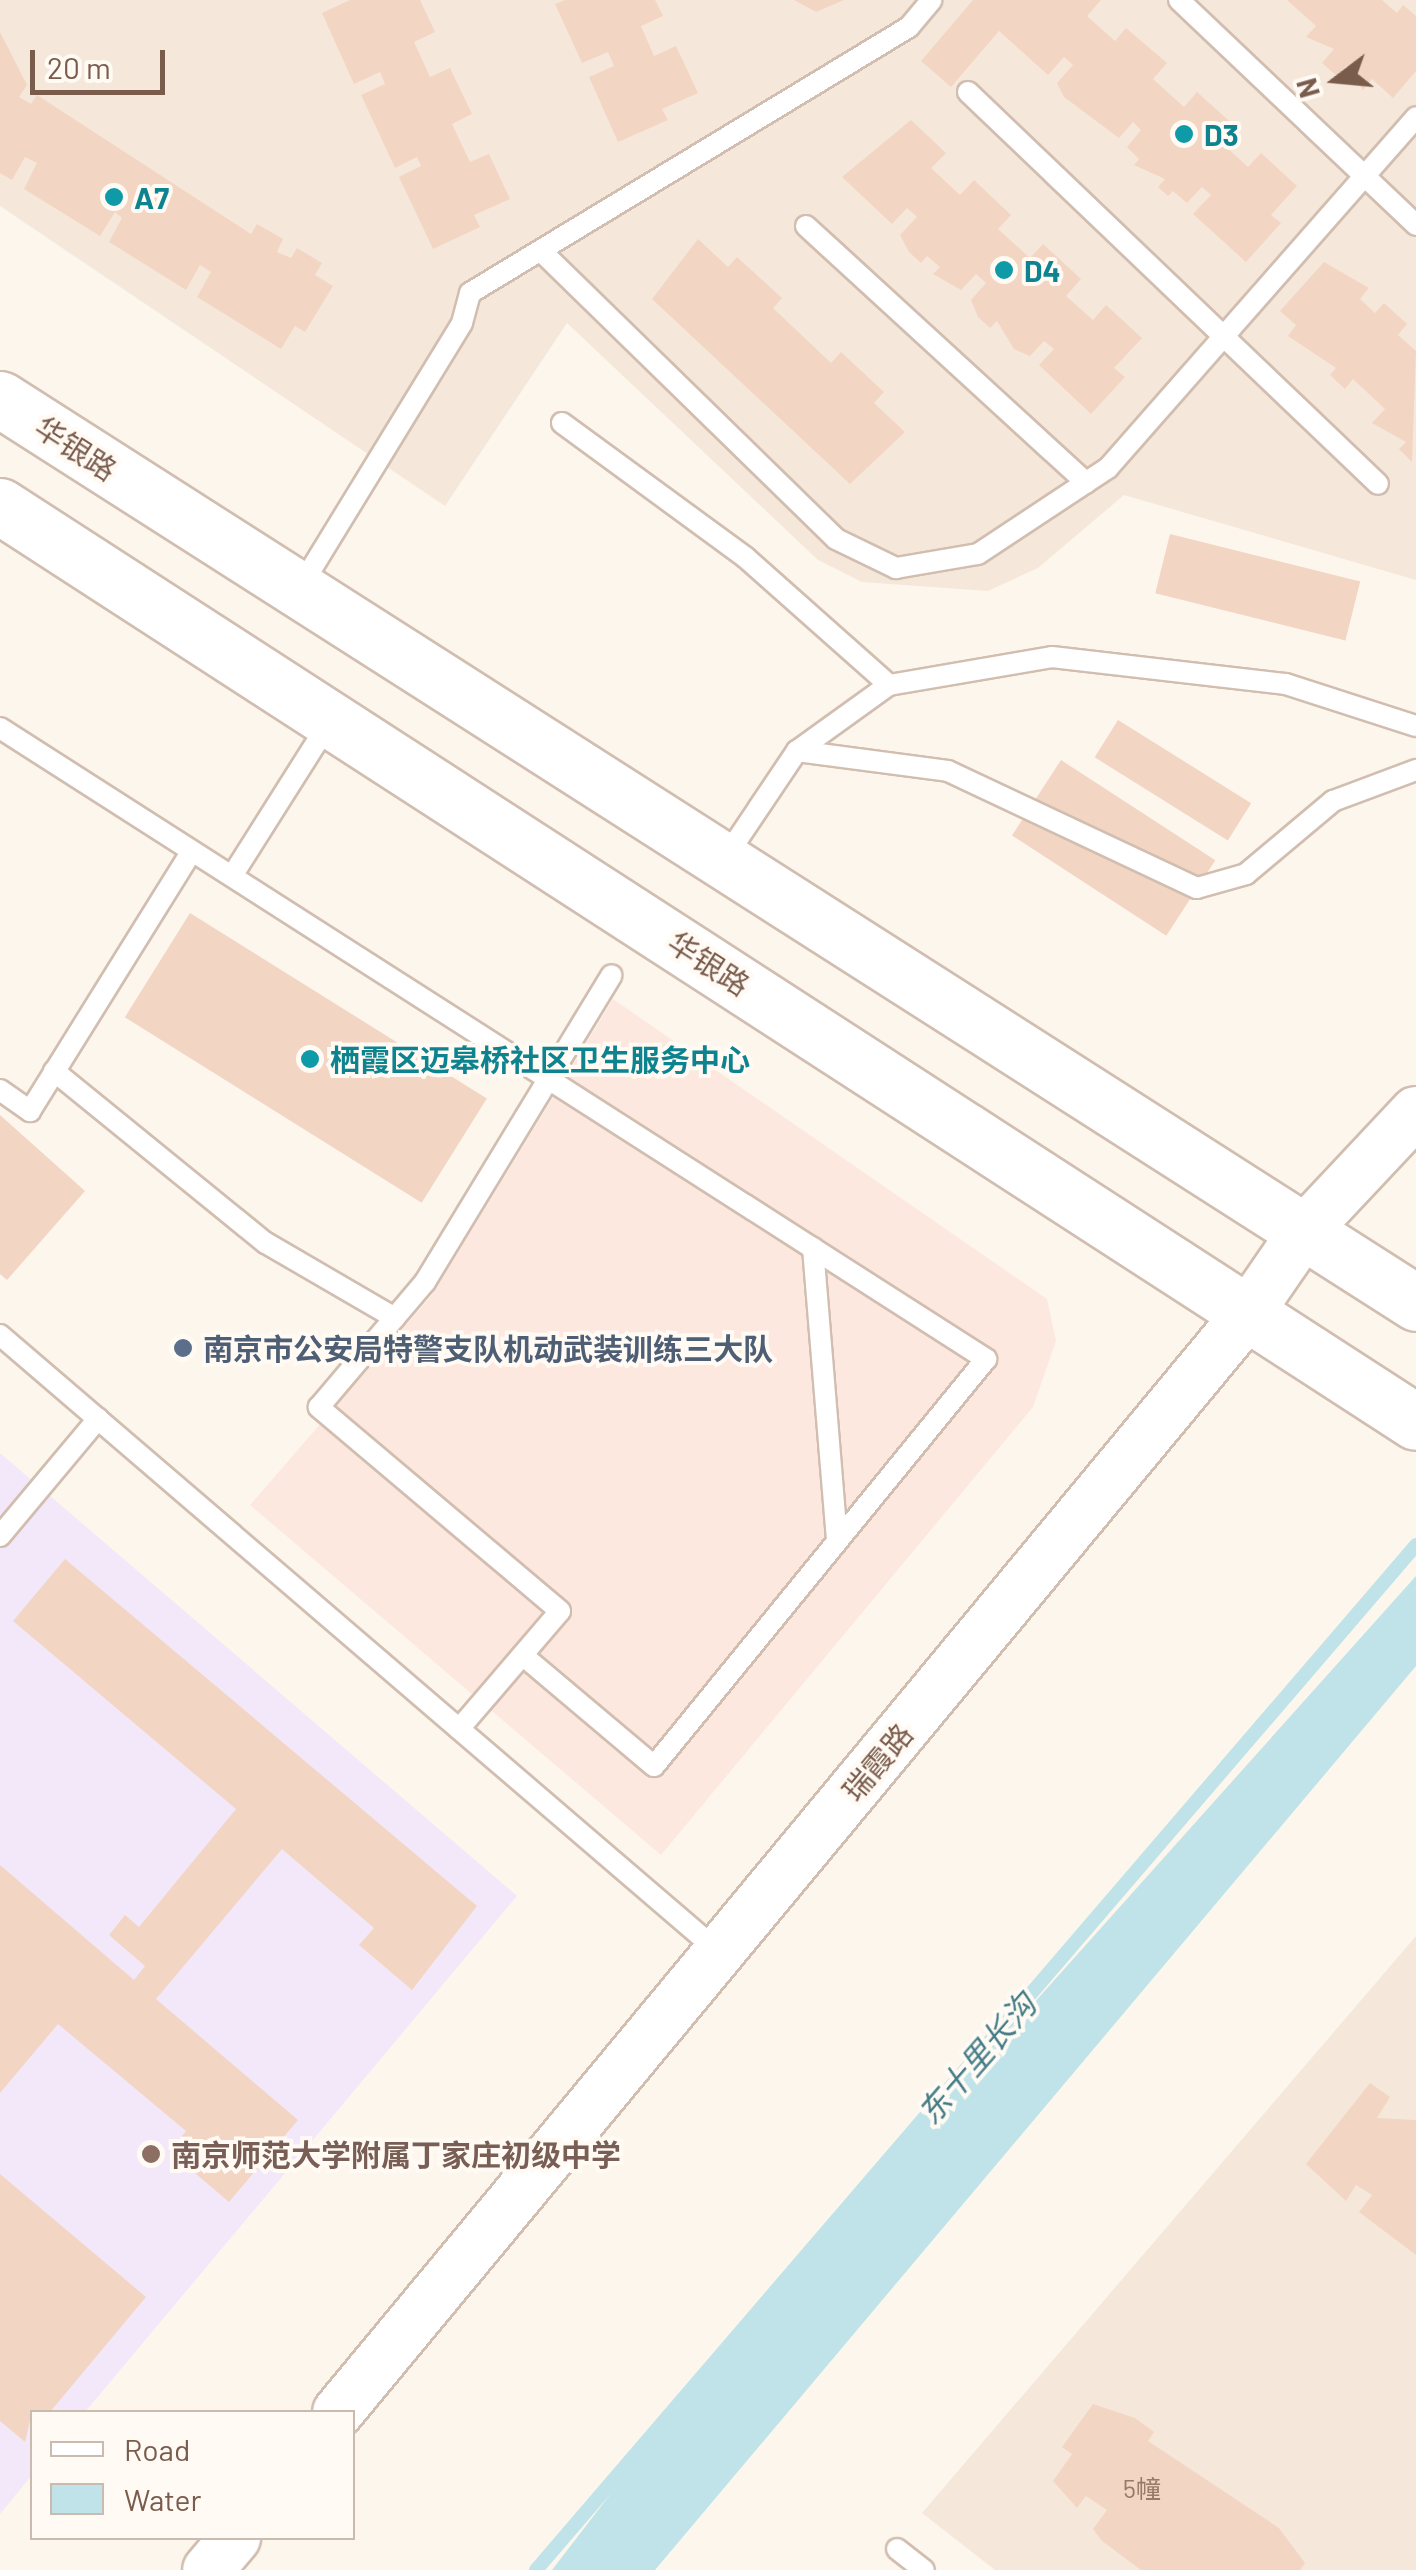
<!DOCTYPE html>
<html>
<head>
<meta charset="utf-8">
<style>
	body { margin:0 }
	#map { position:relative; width:1416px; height:2570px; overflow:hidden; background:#fdf6ec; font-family:Barlow,"Noto Sans SC",sans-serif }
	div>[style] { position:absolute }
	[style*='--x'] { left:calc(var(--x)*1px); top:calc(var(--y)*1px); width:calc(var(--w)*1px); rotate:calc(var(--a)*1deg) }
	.residential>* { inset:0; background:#f5e8da }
	.commercial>* { inset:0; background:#fde8e0 }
	.education>* { inset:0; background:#f3e8fa }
	.water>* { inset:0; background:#bfe3e8 }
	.stream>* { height:14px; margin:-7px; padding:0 7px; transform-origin:7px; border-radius:7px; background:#bfe3e8 }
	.building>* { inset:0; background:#f3d5c3; transform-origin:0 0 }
	.roads { filter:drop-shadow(2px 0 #d1beb0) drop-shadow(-2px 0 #d1beb0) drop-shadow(0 2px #d1beb0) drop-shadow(0 -2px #d1beb0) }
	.service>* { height:20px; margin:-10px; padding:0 10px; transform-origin:10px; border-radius:10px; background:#fff }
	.tertiary>* { height:50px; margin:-25px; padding:0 25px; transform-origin:25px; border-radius:25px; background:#fff }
	.secondary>* { height:55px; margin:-27.5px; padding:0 27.5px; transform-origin:27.5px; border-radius:27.5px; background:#fff }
	.dots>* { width:28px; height:28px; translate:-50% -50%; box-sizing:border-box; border:5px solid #fffaf3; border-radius:50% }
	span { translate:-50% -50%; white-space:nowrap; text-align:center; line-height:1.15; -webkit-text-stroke:8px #fffaf3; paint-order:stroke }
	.number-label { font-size:25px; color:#987a6a }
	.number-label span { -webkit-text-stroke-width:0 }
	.culture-label { font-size:30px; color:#0d838f; font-weight:700 }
	.left { translate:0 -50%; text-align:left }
	.street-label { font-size:30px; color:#7a5c4d }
	.service-label { font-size:30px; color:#4e5e75; font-weight:700 }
	.education-label { font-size:30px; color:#785e54; font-weight:700 }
	.water-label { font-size:32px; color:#437c86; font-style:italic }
	.legend { position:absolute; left:30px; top:2410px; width:325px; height:130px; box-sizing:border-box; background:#fffaf3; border:2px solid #cabbb1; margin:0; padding:12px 18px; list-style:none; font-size:30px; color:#7a5c4d }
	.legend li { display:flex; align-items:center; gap:20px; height:50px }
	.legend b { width:50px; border:2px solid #cabbb1 }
	.north { position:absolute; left:1286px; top:30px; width:100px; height:100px; -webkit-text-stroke:8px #fffaf3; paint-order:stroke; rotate:254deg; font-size:28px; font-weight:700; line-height:40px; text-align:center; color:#7a5c4d }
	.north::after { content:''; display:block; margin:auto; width:35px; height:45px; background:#7a5c4d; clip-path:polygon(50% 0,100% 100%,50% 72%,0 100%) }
	.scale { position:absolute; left:30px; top:50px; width:135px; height:45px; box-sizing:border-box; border:5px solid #7a5c4d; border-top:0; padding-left:12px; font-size:30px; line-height:35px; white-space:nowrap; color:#7a5c4d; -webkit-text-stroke:8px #fffaf3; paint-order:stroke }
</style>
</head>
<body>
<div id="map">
	<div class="residential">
		<div style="clip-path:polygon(0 0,1416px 0,1416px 580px,1124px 495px,1038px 568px,988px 591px,862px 582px,818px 560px,567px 323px,445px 506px,0 206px)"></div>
		<div style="clip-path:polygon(1416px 1936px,1416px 2570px,995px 2570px,922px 2513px)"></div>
	</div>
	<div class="commercial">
		<div style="clip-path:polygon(613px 999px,1047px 1299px,1056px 1341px,1033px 1407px,661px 1855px,250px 1505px,432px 1295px)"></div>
	</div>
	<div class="education">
		<div style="clip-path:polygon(0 1453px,517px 1896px,85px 2412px,32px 2412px,32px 2475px,0 2514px)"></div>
	</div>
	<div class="water">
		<div style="clip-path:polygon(1416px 1576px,1416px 1666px,655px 2570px,552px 2570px,708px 2367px)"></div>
	</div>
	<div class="stream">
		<div style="--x:536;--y:2570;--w:1351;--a:-49.35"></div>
	</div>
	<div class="building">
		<div style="clip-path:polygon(350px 0,420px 0,435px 32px,414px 42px,430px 77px,450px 68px,472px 114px,452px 124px,470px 162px,489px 154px,510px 199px,474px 215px,480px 227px,433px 249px,399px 177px,421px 166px,417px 157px,395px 168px,361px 95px,385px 84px,380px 72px,354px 84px,322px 13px)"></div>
		<div style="clip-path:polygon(565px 0,655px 0,663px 16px,641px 26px,654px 56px,676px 46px,698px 93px,662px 109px,668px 120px,618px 142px,589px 77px,614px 66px,608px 52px,582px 63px,555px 4px)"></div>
		<div style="clip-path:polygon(794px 0,844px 0,816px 12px)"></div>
		<div style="clip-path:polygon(973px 0,1101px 0,1087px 16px,1115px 41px,1126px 28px,1167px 63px,1153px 79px,1184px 107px,1197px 92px,1236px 127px,1222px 143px,1248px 167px,1261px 153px,1297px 186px,1271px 215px,1281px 223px,1246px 262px,1193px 214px,1211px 195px,1202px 187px,1187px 203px,1173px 191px,1168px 196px,1158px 187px,1165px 179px,1134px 165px,1139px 159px,1127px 147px,1141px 130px,1133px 122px,1119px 138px,1064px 97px,1057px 83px,1073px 65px,1064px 57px,1048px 75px,999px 31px,951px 87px,921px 61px)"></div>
		<div style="clip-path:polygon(1287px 0,1382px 0,1397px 13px,1403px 5px,1416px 16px,1416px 71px,1393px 98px,1372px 79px,1363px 90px,1347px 65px,1337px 76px,1322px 63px,1334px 49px,1306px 37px,1316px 26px)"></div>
		<div style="clip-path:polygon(0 32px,27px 85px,19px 97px,31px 104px,37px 95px,251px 234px,257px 224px,283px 239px,277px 252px,291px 258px,297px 248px,322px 263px,315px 275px,333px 286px,305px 332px,295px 326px,281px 349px,197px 297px,211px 272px,200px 265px,186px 290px,109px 242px,122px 218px,115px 212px,100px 236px,24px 189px,37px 163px,25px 157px,12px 180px,0 173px)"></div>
		<div style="clip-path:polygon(911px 120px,946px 153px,931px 168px,960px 195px,974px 180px,1011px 215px,998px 229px,1030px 258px,1043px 244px,1081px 279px,1066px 296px,1093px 320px,1106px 305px,1142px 338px,1114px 368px,1125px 377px,1091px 414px,1039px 365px,1054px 349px,1044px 341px,1030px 356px,1014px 349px,997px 321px,990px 328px,978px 317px,971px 300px,986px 283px,976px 274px,961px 290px,933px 274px,940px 267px,927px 256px,921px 263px,909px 252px,900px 235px,917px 217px,907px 208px,892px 224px,842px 177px)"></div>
		<div style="clip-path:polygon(698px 239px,728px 267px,737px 257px,782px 298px,773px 308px,831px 363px,841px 352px,884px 392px,874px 403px,905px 432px,850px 484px,652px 299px)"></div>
		<div style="clip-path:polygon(1324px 262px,1369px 288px,1360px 299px,1375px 313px,1384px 303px,1407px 324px,1398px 335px,1416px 351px,1412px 462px,1399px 449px,1406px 442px,1372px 423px,1385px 409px,1353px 379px,1345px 389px,1330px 375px,1336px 368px,1288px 336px,1296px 325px,1280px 311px)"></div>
		<div style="left:1170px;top:534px;width:196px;height:61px;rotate:14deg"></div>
		<div style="left:1118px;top:720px;width:157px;height:44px;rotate:32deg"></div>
		<div style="left:1061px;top:760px;width:184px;height:90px;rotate:33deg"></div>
		<div style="left:190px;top:913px;width:350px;height:123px;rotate:32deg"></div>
		<div style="clip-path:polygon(0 1115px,85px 1191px,7px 1280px,0 1274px)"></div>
		<div style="clip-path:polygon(65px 1559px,477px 1906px,412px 1990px,359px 1945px,374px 1928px,282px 1849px,156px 1999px,298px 2120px,229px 2202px,169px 2151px,186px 2131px,58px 2024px,0 2093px,0 1865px,134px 1980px,145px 1966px,109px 1935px,125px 1915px,139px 1927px,236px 1809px,13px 1621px)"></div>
		<div style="clip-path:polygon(1370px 2083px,1390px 2097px,1377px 2118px,1416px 2120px,1416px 2255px,1359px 2212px,1372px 2195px,1356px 2185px,1346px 2201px,1306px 2164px)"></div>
		<div style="clip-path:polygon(0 2174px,146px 2297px,50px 2412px,32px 2412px,25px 2442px,0 2421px)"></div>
		<div style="clip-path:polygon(1093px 2404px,1135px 2418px,1154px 2432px,1148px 2441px,1279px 2528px,1305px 2563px,1300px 2570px,1141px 2570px,1102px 2541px,1093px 2529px,1107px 2510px,1086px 2496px,1077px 2508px,1053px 2481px,1072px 2454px,1062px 2447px)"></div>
	</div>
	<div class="roads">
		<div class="service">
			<div style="--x:1179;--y:0;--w:327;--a:43.5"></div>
			<div style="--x:968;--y:92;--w:567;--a:43.71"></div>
			<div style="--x:806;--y:226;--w:380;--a:42.5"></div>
			<div style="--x:541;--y:251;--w:412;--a:44.3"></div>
			<div style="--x:836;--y:539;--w:67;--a:25.8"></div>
			<div style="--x:896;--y:568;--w:83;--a:-9.7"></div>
			<div style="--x:978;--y:554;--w:156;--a:-33.5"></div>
			<div style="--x:1108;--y:468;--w:467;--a:-48.7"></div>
			<div style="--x:562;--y:423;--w:227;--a:36.2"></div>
			<div style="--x:745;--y:557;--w:193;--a:41.6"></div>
			<div style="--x:301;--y:586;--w:308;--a:-58.5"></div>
			<div style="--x:462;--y:323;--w:31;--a:-75"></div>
			<div style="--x:470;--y:293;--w:513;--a:-31.21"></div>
			<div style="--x:909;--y:27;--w:35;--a:-50"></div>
			<div style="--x:0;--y:728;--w:1171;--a:32.62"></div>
			<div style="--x:986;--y:1359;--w:525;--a:129.2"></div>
			<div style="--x:654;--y:1766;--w:172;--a:-139.9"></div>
			<div style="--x:797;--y:751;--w:152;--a:7.5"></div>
			<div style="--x:948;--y:771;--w:275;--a:25.2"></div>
			<div style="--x:1197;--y:888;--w:51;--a:-15.9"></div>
			<div style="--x:1246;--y:874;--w:114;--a:-40"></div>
			<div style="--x:1333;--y:801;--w:89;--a:-20.5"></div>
			<div style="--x:723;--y:861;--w:133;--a:-56.1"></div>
			<div style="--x:797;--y:751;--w:113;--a:-35.7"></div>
			<div style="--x:889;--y:685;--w:165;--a:-9.7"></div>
			<div style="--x:1052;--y:657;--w:236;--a:6.6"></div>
			<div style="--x:1286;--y:684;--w:137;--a:17.9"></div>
			<div style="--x:232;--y:876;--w:183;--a:-57.7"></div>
			<div style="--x:54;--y:1071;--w:273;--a:39.1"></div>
			<div style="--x:266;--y:1243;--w:149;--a:30.2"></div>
			<div style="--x:0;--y:1090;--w:37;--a:35"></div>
			<div style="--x:30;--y:1111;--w:306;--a:-58.1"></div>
			<div style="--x:813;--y:1248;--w:294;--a:85.3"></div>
			<div style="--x:0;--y:1335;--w:947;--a:40.63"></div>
			<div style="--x:0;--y:1536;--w:153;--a:-50.1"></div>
			<div style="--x:459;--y:1729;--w:155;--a:-49.4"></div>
			<div style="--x:560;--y:1611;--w:316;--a:-139.8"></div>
			<div style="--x:319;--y:1407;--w:164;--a:-49.7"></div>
			<div style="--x:425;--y:1282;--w:359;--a:-58.7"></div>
			<div style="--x:897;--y:2549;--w:34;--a:38"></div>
		</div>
		<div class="tertiary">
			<div style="--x:338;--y:2412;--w:1422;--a:-50.36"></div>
			<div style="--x:1245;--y:1317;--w:106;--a:-55.4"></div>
			<div style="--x:1305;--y:1230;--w:162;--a:-46.8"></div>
			<div style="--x:208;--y:2570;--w:42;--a:-49.8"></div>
		</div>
		<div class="secondary">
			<div style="--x:0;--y:399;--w:1680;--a:32.55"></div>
			<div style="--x:0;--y:506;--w:1686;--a:32.9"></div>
		</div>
	</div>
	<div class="dots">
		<div style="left:1184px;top:134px;background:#0f9aa8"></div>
		<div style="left:114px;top:197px;background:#0f9aa8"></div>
		<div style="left:1004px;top:270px;background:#0f9aa8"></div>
		<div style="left:310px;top:1059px;background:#0f9aa8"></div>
		<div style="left:183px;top:1348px;background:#5c6f8a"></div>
		<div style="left:151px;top:2154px;background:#8d6e63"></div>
	</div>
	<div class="number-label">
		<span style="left:1142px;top:2488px">5幢</span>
	</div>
	<div class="culture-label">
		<span class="left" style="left:1204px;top:134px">D3</span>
		<span class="left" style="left:134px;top:197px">A7</span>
		<span class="left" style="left:1024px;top:270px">D4</span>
		<span class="left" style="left:330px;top:1059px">栖霞区迈皋桥社区卫生服务中心</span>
	</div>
	<div class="street-label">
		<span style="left:76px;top:448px;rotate:33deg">华银路</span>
		<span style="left:709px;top:963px;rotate:33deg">华银路</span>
		<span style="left:877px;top:1762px;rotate:-50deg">瑞霞路</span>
	</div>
	<div class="service-label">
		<span class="left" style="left:203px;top:1348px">南京市公安局特警支队机动武装训练三大队</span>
	</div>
	<div class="education-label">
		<span class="left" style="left:171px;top:2154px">南京师范大学附属丁家庄初级中学</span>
	</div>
	<div class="water-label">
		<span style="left:976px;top:2058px;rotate:-49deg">东十里长沟</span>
	</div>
	<ul class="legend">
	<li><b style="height:12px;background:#fff"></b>Road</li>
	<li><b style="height:28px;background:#bfe3e8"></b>Water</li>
	</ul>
	<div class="north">N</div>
	<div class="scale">20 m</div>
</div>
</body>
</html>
